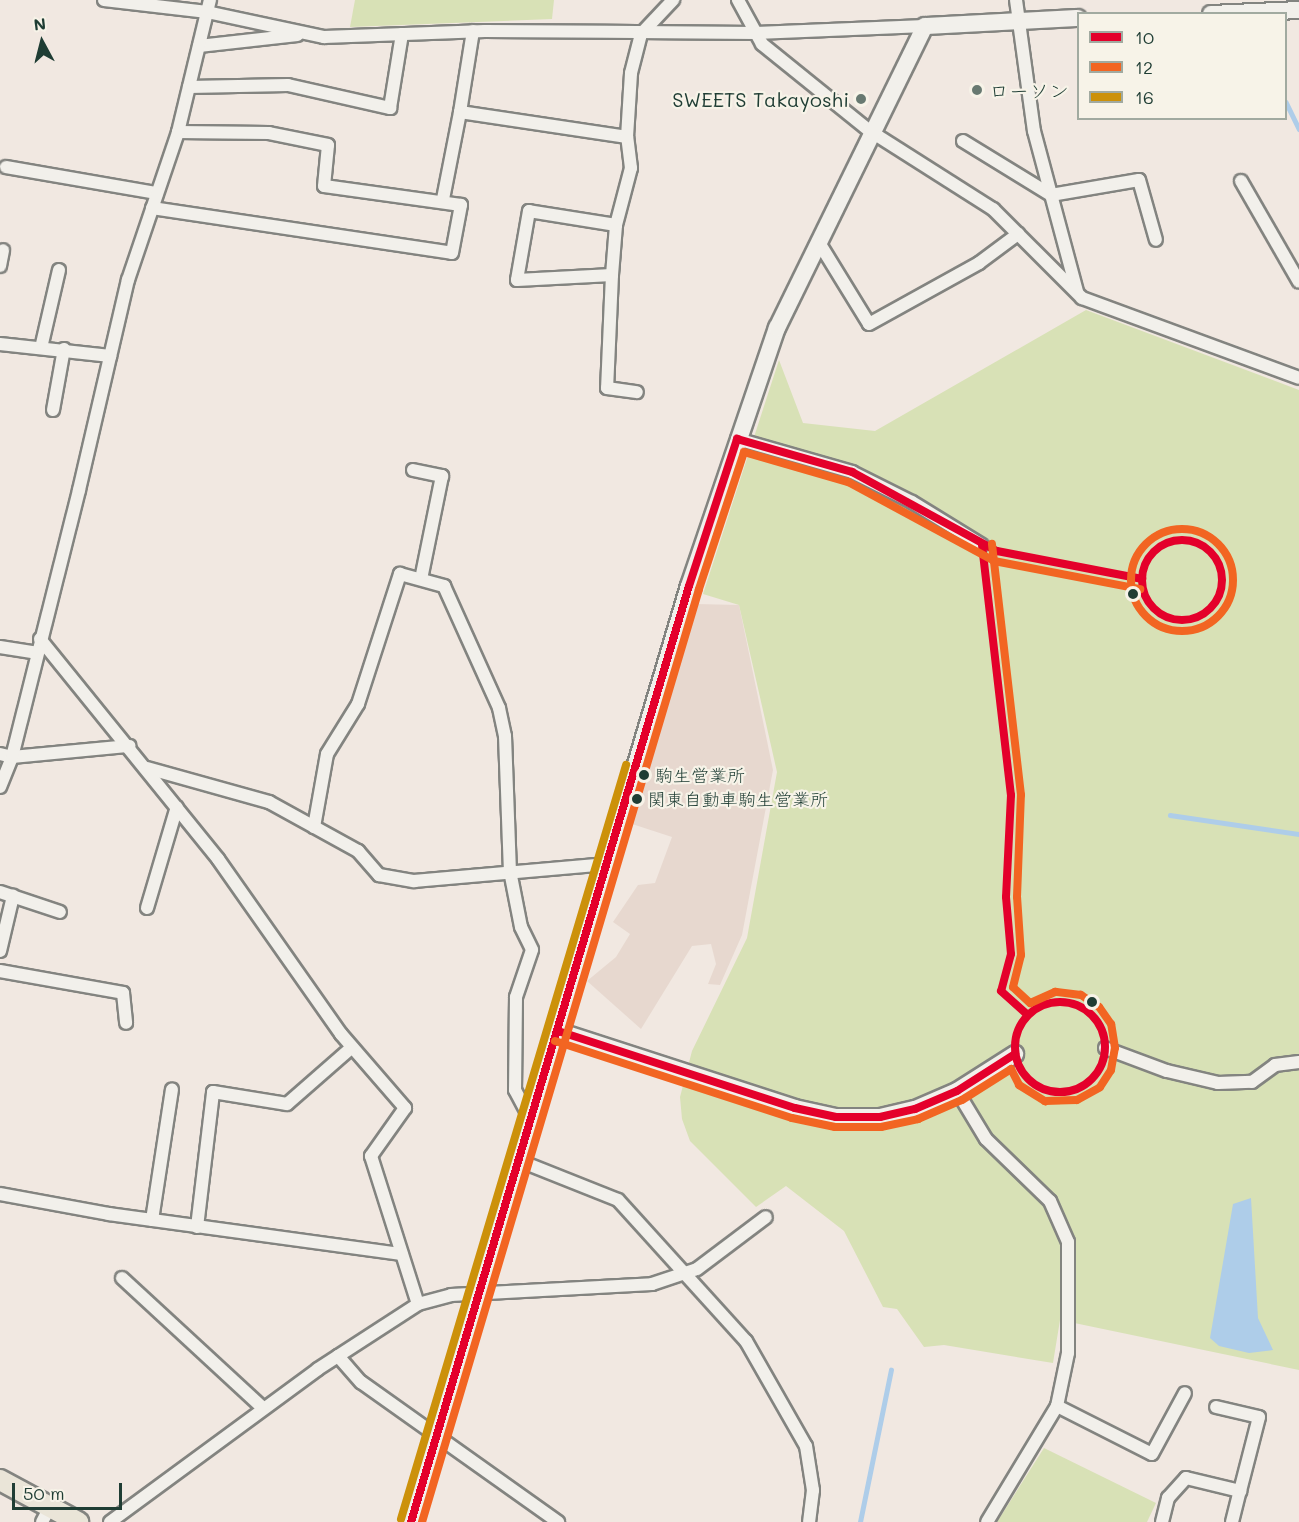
<!DOCTYPE html>
<html>
<head>
<meta charset="utf-8">
<style>
	body { margin:0 }
	#map { position:relative; width:1299px; height:1522px; overflow:hidden; background:#f1e8e1; font-family:Mali,"Klee One",sans-serif }
	div>[style] { position:absolute }
	[style*='--x'] { left:calc(var(--x)*1px); top:calc(var(--y)*1px); width:calc(var(--w)*1px); rotate:calc(var(--a)*1deg) }
	.built>* { inset:0; background:#e7d8cf }
	.green>* { inset:0; background:#d8e1b6 }
	.water>* { inset:0; background:#aecde9 }
	.stream>* { height:4.5px; margin:-2.25px; padding:0 2.25px; transform-origin:2.25px; border-radius:2.25px; background:#aecde9 }
	.roads { filter:drop-shadow(2px 0 #838480) drop-shadow(-2px 0 #838480) drop-shadow(0 2px #838480) drop-shadow(0 -2px #838480) }
	.minor>* { height:12px; margin:-6px; padding:0 6px; transform-origin:6px; border-radius:6px; background:#f2f0eb }
	.tertiary>* { height:16px; margin:-8px; padding:0 8px; transform-origin:8px; border-radius:8px; background:#f2f0eb }
	.primary>* { height:20px; margin:-10px; padding:0 10px; transform-origin:10px; border-radius:10px; background:#eae5d8 }
	.bus-1>* { height:8px; margin:-4px; padding:0 4px; transform-origin:4px; border-radius:4px; background:#e4002b }
	.bus-1>.ring { margin:-4px; padding:0; box-sizing:content-box; background:none; border:8px solid #e4002b; border-radius:50% }
	.bus-2>* { height:8px; margin:-4px; padding:0 4px; transform-origin:4px; border-radius:4px; background:#f26522 }
	.bus-2>.ring { margin:-4px; padding:0; box-sizing:content-box; background:none; border:8px solid #f26522; border-radius:50% }
	.bus-3>* { height:8px; margin:-4px; padding:0 4px; transform-origin:4px; border-radius:4px; background:#cc910a }
	.dots>* { width:16px; height:16px; translate:-50% -50%; box-sizing:border-box; border:3px solid #f7f3e8; border-radius:50% }
	span { translate:-50% -50%; white-space:nowrap; text-align:center; line-height:1.15; -webkit-text-stroke:4.5px #f7f3e8; paint-order:stroke }
	.bus-label { font-size:18px; color:#1f3d34 }
	.left { translate:0 -50%; text-align:left }
	.poi-label { font-size:20px; color:#1f3d34 }
	.right { translate:-100% -50%; text-align:right }
	.legend { position:absolute; left:1077px; top:12px; width:210px; height:108px; box-sizing:border-box; background:#f7f3e8; border:2px solid #a1aaa0; margin:0; padding:8px 10px; list-style:none; font-size:18px; color:#1f3d34 }
	.legend li { display:flex; align-items:center; gap:12px; height:30px }
	.legend b { width:30px; border:2px solid #a1aaa0 }
	.north { position:absolute; left:12px; top:12px; width:60px; height:60px; -webkit-text-stroke:4px #f7f3e8; paint-order:stroke; rotate:353deg; font-size:16px; font-weight:700; line-height:24px; text-align:center; color:#1f3d34 }
	.north::after { content:''; display:block; margin:auto; width:21px; height:27px; background:#1f3d34; clip-path:polygon(50% 0,100% 100%,50% 72%,0 100%) }
	.scale { position:absolute; left:12px; top:1483px; width:110px; height:27px; box-sizing:border-box; border:3px solid #1f3d34; border-top:0; padding-left:8px; font-size:18px; line-height:21px; white-space:nowrap; color:#1f3d34; -webkit-text-stroke:4px #f7f3e8; paint-order:stroke }
</style>
</head>
<body>
<div id="map">
	<div class="built">
		<div style="clip-path:polygon(696px 604px,739px 605px,773px 770px,742px 935px,720px 985px,708px 984px,716px 964px,711px 944px,692px 946px,641px 1029px,587px 981px,616px 957px,630px 934px,613px 922px,638px 885px,655px 883px,672px 837px,629px 823px)"></div>
	</div>
	<div class="green">
		<div style="clip-path:polygon(355px 0,554px 0,552px 19px,350px 27px)"></div>
		<div style="clip-path:polygon(1086px 310px,1299px 390px,1299px 1370px,1060px 1320px,1053px 1363px,944px 1345px,924px 1347px,897px 1309px,883px 1307px,844px 1231px,786px 1186px,756px 1207px,690px 1141px,682px 1119px,680px 1097px,692px 1051px,747px 938px,777px 772px,739px 605px,703px 594px,779px 360px,803px 423px,875px 431px)"></div>
		<div style="clip-path:polygon(1044px 1448px,1156px 1503px,1147px 1522px,997px 1522px)"></div>
	</div>
	<div class="water">
		<div style="clip-path:polygon(1251px 1198px,1258px 1318px,1273px 1350px,1249px 1353px,1219px 1346px,1210px 1338px,1233px 1204px)"></div>
	</div>
	<div class="stream">
		<div style="--x:1286;--y:102;--w:30;--a:64"></div>
		<div style="--x:1170;--y:815;--w:130;--a:8.4"></div>
		<div style="--x:860;--y:1522;--w:155;--a:-78.5"></div>
	</div>
	<div class="roads">
		<div class="minor">
			<div style="--x:104;--y:0;--w:104;--a:6.6"></div>
			<div style="--x:207;--y:12;--w:120;--a:12.1"></div>
			<div style="--x:324;--y:37;--w:161;--a:-2.1"></div>
			<div style="--x:485;--y:31;--w:271;--a:0.4"></div>
			<div style="--x:756;--y:33;--w:169;--a:-2.4"></div>
			<div style="--x:738;--y:0;--w:50;--a:61.4"></div>
			<div style="--x:762;--y:44;--w:139;--a:38.9"></div>
			<div style="--x:870;--y:131;--w:146;--a:32.4"></div>
			<div style="--x:993;--y:209;--w:126;--a:45"></div>
			<div style="--x:1082;--y:298;--w:231;--a:20.2"></div>
			<div style="--x:1016;--y:0;--w:132;--a:82.2"></div>
			<div style="--x:1034;--y:131;--w:167;--a:75"></div>
			<div style="--x:473;--y:31;--w:82;--a:99.1"></div>
			<div style="--x:460;--y:112;--w:169;--a:8.5"></div>
			<div style="--x:199;--y:46;--w:99;--a:-6.4"></div>
			<div style="--x:189;--y:87;--w:99;--a:-1.2"></div>
			<div style="--x:288;--y:85;--w:105;--a:12.7"></div>
			<div style="--x:390;--y:108;--w:75;--a:-80.8"></div>
			<div style="--x:963;--y:141;--w:103;--a:31.5"></div>
			<div style="--x:1051;--y:195;--w:89;--a:-9.7"></div>
			<div style="--x:1139;--y:180;--w:62;--a:74.2"></div>
			<div style="--x:6;--y:167;--w:153;--a:9.8"></div>
			<div style="--x:1241;--y:181;--w:116;--a:60.1"></div>
			<div style="--x:443;--y:199;--w:89;--a:-78.9"></div>
			<div style="--x:152;--y:208;--w:303;--a:8.5"></div>
			<div style="--x:452;--y:253;--w:49;--a:-79.4"></div>
			<div style="--x:461;--y:205;--w:138;--a:-172.1"></div>
			<div style="--x:324;--y:186;--w:41;--a:-84.4"></div>
			<div style="--x:328;--y:145;--w:60;--a:-168.5"></div>
			<div style="--x:269;--y:133;--w:91;--a:-179.4"></div>
			<div style="--x:616;--y:225;--w:88;--a:-170.9"></div>
			<div style="--x:529;--y:211;--w:70;--a:99.9"></div>
			<div style="--x:517;--y:280;--w:95;--a:-3"></div>
			<div style="--x:612;--y:275;--w:50;--a:-85.4"></div>
			<div style="--x:616;--y:225;--w:59;--a:-75.3"></div>
			<div style="--x:631;--y:168;--w:31;--a:-97"></div>
			<div style="--x:627;--y:137;--w:64;--a:-86.4"></div>
			<div style="--x:631;--y:73;--w:40;--a:-75.6"></div>
			<div style="--x:641;--y:34;--w:47;--a:-46.7"></div>
			<div style="--x:818;--y:241;--w:97;--a:58.4"></div>
			<div style="--x:869;--y:324;--w:126;--a:-29"></div>
			<div style="--x:979;--y:263;--w:49;--a:-36.6"></div>
			<div style="--x:0;--y:266;--w:16;--a:-79"></div>
			<div style="--x:612;--y:275;--w:113;--a:92.5"></div>
			<div style="--x:607;--y:388;--w:30;--a:8"></div>
			<div style="--x:0;--y:344;--w:111;--a:6.2"></div>
			<div style="--x:41;--y:348;--w:80;--a:-77"></div>
			<div style="--x:53;--y:410;--w:62;--a:-79.8"></div>
			<div style="--x:737;--y:439;--w:120;--a:16"></div>
			<div style="--x:852;--y:472;--w:67;--a:26.6"></div>
			<div style="--x:912;--y:502;--w:82;--a:31.6"></div>
			<div style="--x:413;--y:470;--w:30;--a:12"></div>
			<div style="--x:442;--y:476;--w:105;--a:101.5"></div>
			<div style="--x:40;--y:639;--w:283;--a:51"></div>
			<div style="--x:218;--y:859;--w:214;--a:54.9"></div>
			<div style="--x:341;--y:1034;--w:98;--a:49.1"></div>
			<div style="--x:405;--y:1108;--w:59;--a:125.3"></div>
			<div style="--x:371;--y:1156;--w:155;--a:72.4"></div>
			<div style="--x:418;--y:1304;--w:34;--a:-15"></div>
			<div style="--x:451;--y:1295;--w:201;--a:-3.1"></div>
			<div style="--x:652;--y:1284;--w:47;--a:-18.4"></div>
			<div style="--x:697;--y:1269;--w:86;--a:-37"></div>
			<div style="--x:0;--y:647;--w:37;--a:9"></div>
			<div style="--x:0;--y:754;--w:12;--a:14"></div>
			<div style="--x:12;--y:757;--w:118;--a:-5.4"></div>
			<div style="--x:147;--y:768;--w:127;--a:15.6"></div>
			<div style="--x:269;--y:802;--w:102;--a:28.8"></div>
			<div style="--x:358;--y:851;--w:32;--a:49"></div>
			<div style="--x:379;--y:875;--w:36;--a:10"></div>
			<div style="--x:414;--y:881;--w:194;--a:-5"></div>
			<div style="--x:0;--y:787;--w:32;--a:-68"></div>
			<div style="--x:12;--y:757;--w:275;--a:-75.9"></div>
			<div style="--x:79;--y:490;--w:216;--a:-76.9"></div>
			<div style="--x:128;--y:280;--w:156;--a:-71.3"></div>
			<div style="--x:178;--y:132;--w:136;--a:-76.4"></div>
			<div style="--x:314;--y:827;--w:74;--a:-79.9"></div>
			<div style="--x:327;--y:754;--w:59;--a:-58.2"></div>
			<div style="--x:358;--y:704;--w:137;--a:-72.1"></div>
			<div style="--x:400;--y:574;--w:46;--a:15.3"></div>
			<div style="--x:444;--y:586;--w:134;--a:65.7"></div>
			<div style="--x:499;--y:708;--w:29;--a:78"></div>
			<div style="--x:505;--y:736;--w:135;--a:87.9"></div>
			<div style="--x:510;--y:871;--w:57;--a:78.9"></div>
			<div style="--x:521;--y:927;--w:25;--a:64"></div>
			<div style="--x:532;--y:950;--w:50;--a:108.8"></div>
			<div style="--x:516;--y:997;--w:93;--a:90.6"></div>
			<div style="--x:515;--y:1090;--w:36;--a:62"></div>
			<div style="--x:0;--y:892;--w:63;--a:18.4"></div>
			<div style="--x:147;--y:908;--w:105;--a:-73.5"></div>
			<div style="--x:0;--y:951;--w:57;--a:-76.7"></div>
			<div style="--x:0;--y:971;--w:125;--a:10.1"></div>
			<div style="--x:123;--y:993;--w:30;--a:84"></div>
			<div style="--x:1105;--y:1048;--w:66;--a:20.4"></div>
			<div style="--x:1167;--y:1071;--w:52;--a:13.2"></div>
			<div style="--x:1218;--y:1083;--w:34;--a:-2"></div>
			<div style="--x:1252;--y:1082;--w:29;--a:-36"></div>
			<div style="--x:1275;--y:1065;--w:24;--a:-7"></div>
			<div style="--x:957;--y:1091;--w:56;--a:58.9"></div>
			<div style="--x:986;--y:1139;--w:89;--a:44.1"></div>
			<div style="--x:1050;--y:1201;--w:45;--a:66.3"></div>
			<div style="--x:1068;--y:1242;--w:111;--a:90"></div>
			<div style="--x:1068;--y:1353;--w:54;--a:101.7"></div>
			<div style="--x:1057;--y:1406;--w:135;--a:121.1"></div>
			<div style="--x:520;--y:1161;--w:105;--a:21.7"></div>
			<div style="--x:618;--y:1200;--w:190;--a:47.8"></div>
			<div style="--x:746;--y:1341;--w:121;--a:60.3"></div>
			<div style="--x:806;--y:1446;--w:45;--a:81"></div>
			<div style="--x:813;--y:1490;--w:32;--a:97"></div>
			<div style="--x:0;--y:1194;--w:111;--a:10.4"></div>
			<div style="--x:109;--y:1214;--w:295;--a:7.8"></div>
			<div style="--x:152;--y:1220;--w:132;--a:-81.3"></div>
			<div style="--x:197;--y:1227;--w:136;--a:-83.2"></div>
			<div style="--x:213;--y:1092;--w:75;--a:9.2"></div>
			<div style="--x:287;--y:1104;--w:86;--a:-41.2"></div>
			<div style="--x:122;--y:1278;--w:192;--a:42.7"></div>
			<div style="--x:338;--y:1356;--w:35;--a:49"></div>
			<div style="--x:361;--y:1382;--w:242;--a:35.4"></div>
			<div style="--x:1057;--y:1406;--w:106;--a:26.8"></div>
			<div style="--x:1152;--y:1454;--w:69;--a:-61.6"></div>
			<div style="--x:42;--y:1522;--w:17;--a:-62"></div>
			<div style="--x:110;--y:1522;--w:258;--a:-36.3"></div>
			<div style="--x:318;--y:1369;--w:119;--a:-33"></div>
			<div style="--x:1162;--y:1522;--w:25;--a:-76"></div>
			<div style="--x:1168;--y:1498;--w:27;--a:-48"></div>
			<div style="--x:1186;--y:1478;--w:56;--a:13.5"></div>
			<div style="--x:1240;--y:1491;--w:76;--a:-75.6"></div>
			<div style="--x:1259;--y:1417;--w:44;--a:-166.9"></div>
			<div style="--x:1232;--y:1522;--w:32;--a:-76"></div>
		</div>
		<div class="tertiary">
			<div style="--x:1211;--y:14;--w:88;--a:-2.6"></div>
			<div style="--x:558;--y:1031;--w:249;--a:18"></div>
			<div style="--x:795;--y:1108;--w:42;--a:12.4"></div>
			<div style="--x:836;--y:1117;--w:44;--a:0"></div>
			<div style="--x:880;--y:1117;--w:36;--a:-13"></div>
			<div style="--x:915;--y:1109;--w:46;--a:-23.2"></div>
			<div style="--x:957;--y:1091;--w:69;--a:-32.5"></div>
			<div style="--x:411;--y:1522;--w:976;--a:-73.46"></div>
			<div style="--x:689;--y:586;--w:273;--a:-71.2"></div>
			<div style="--x:777;--y:328;--w:336;--a:-63.9"></div>
			<div style="--x:925;--y:26;--w:153;--a:-3"></div>
		</div>
		<div class="primary">
			<div style="--x:0;--y:1480;--w:89;--a:28.3"></div>
		</div>
	</div>
	<div class="bus-1">
		<div class="ring" style="left:1142px;top:540px;width:72px;height:72px"></div>
		<div style="--x:982;--y:545;--w:252;--a:83.4"></div>
		<div style="--x:1011;--y:795;--w:102;--a:92.8"></div>
		<div style="--x:1006;--y:897;--w:57;--a:85"></div>
		<div style="--x:1011;--y:954;--w:38;--a:105"></div>
		<div style="--x:1001;--y:991;--w:36;--a:42"></div>
		<div class="ring" style="left:1015px;top:1002px;width:82px;height:82px"></div>
		<div style="--x:558;--y:1031;--w:249;--a:18"></div>
		<div style="--x:795;--y:1108;--w:42;--a:12.4"></div>
		<div style="--x:836;--y:1117;--w:44;--a:0"></div>
		<div style="--x:880;--y:1117;--w:36;--a:-13"></div>
		<div style="--x:915;--y:1109;--w:46;--a:-23.2"></div>
		<div style="--x:957;--y:1091;--w:69;--a:-32.5"></div>
		<div style="--x:411;--y:1522;--w:976;--a:-73.46"></div>
		<div style="--x:689;--y:586;--w:155;--a:-71.9"></div>
		<div style="--x:737;--y:439;--w:120;--a:16"></div>
		<div style="--x:852;--y:472;--w:165;--a:28.6"></div>
		<div style="--x:997;--y:551;--w:148;--a:10.9"></div>
	</div>
	<div class="bus-2">
		<div class="ring" style="left:1131px;top:529px;width:94px;height:94px"></div>
		<div style="--x:555;--y:1041;--w:249;--a:18"></div>
		<div style="--x:792;--y:1118;--w:44;--a:11.8"></div>
		<div style="--x:835;--y:1127;--w:46;--a:0"></div>
		<div style="--x:881;--y:1127;--w:38;--a:-12"></div>
		<div style="--x:918;--y:1119;--w:48;--a:-23.4"></div>
		<div style="--x:962;--y:1100;--w:58;--a:-32.3"></div>
		<div style="--x:1011;--y:1069;--w:18;--a:63"></div>
		<div style="--x:1019;--y:1085;--w:31;--a:32"></div>
		<div style="--x:1045;--y:1101;--w:32;--a:-2"></div>
		<div style="--x:1077;--y:1100;--w:26;--a:-29"></div>
		<div style="--x:1100;--y:1087;--w:20;--a:-57"></div>
		<div style="--x:1111;--y:1070;--w:22;--a:-80"></div>
		<div style="--x:1115;--y:1048;--w:24;--a:-99"></div>
		<div style="--x:1111;--y:1024;--w:21;--a:-125"></div>
		<div style="--x:1099;--y:1007;--w:22;--a:-146"></div>
		<div style="--x:1081;--y:995;--w:26;--a:-173"></div>
		<div style="--x:1055;--y:992;--w:27;--a:156"></div>
		<div style="--x:1030;--y:1003;--w:23;--a:-137"></div>
		<div style="--x:1013;--y:987;--w:33;--a:-76"></div>
		<div style="--x:1021;--y:955;--w:58;--a:-93.9"></div>
		<div style="--x:1017;--y:897;--w:102;--a:-87.8"></div>
		<div style="--x:1021;--y:795;--w:253;--a:-96.6"></div>
		<div style="--x:422;--y:1522;--w:973;--a:-73.46"></div>
		<div style="--x:699;--y:589;--w:144;--a:-71.8"></div>
		<div style="--x:744;--y:452;--w:108;--a:16.1"></div>
		<div style="--x:848;--y:482;--w:166;--a:28.4"></div>
		<div style="--x:994;--y:561;--w:149;--a:10.9"></div>
	</div>
	<div class="bus-3">
		<div style="--x:401;--y:1519;--w:787;--a:-73.38"></div>
	</div>
	<div class="dots">
		<div style="left:977px;top:90px;background:#687971"></div>
		<div style="left:861px;top:99px;background:#687971"></div>
		<div style="left:1133px;top:594px;background:#1f3d34"></div>
		<div style="left:644px;top:775px;background:#1f3d34"></div>
		<div style="left:637px;top:799px;background:#1f3d34"></div>
		<div style="left:1092px;top:1002px;background:#1f3d34"></div>
	</div>
	<div class="bus-label">
		<span class="left" style="left:655px;top:775px">駒生営業所</span>
		<span class="left" style="left:648px;top:799px">関東自動車駒生営業所</span>
	</div>
	<div class="poi-label">
		<span class="left" style="left:989px;top:90px">ローソン</span>
		<span class="right" style="left:849px;top:99px">SWEETS Takayoshi</span>
	</div>
	<ul class="legend">
	<li><b style="height:8px;background:#e4002b"></b>10</li>
	<li><b style="height:8px;background:#f26522"></b>12</li>
	<li><b style="height:8px;background:#cc910a"></b>16</li>
	</ul>
	<div class="north">N</div>
	<div class="scale">50 m</div>
</div>
</body>
</html>
